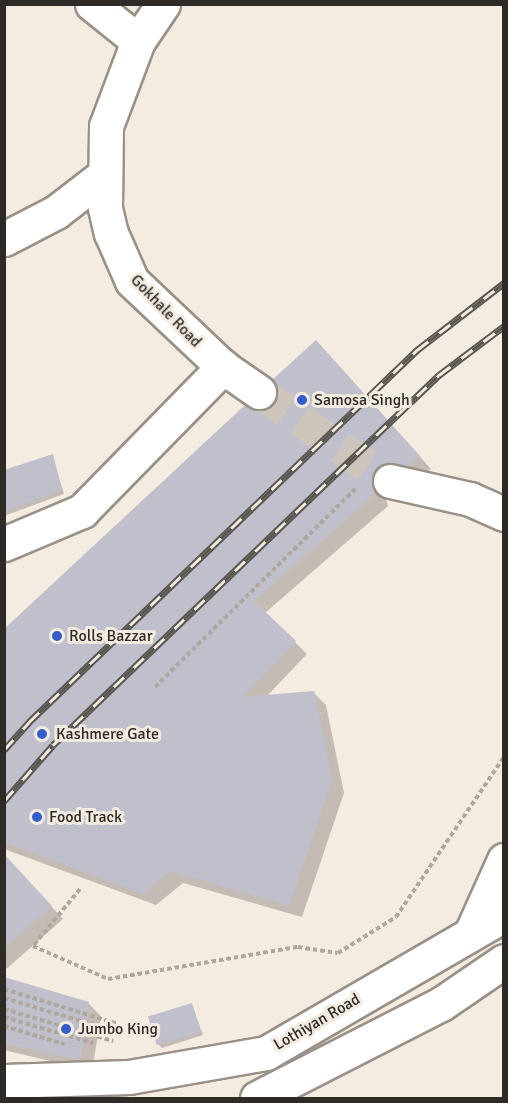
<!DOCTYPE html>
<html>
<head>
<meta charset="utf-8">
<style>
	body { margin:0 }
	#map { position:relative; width:508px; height:1103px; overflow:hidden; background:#f5ece1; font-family:Signika,sans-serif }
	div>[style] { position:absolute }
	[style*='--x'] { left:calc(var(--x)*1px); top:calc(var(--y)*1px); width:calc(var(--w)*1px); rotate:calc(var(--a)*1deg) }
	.shadow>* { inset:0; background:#0003 }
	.building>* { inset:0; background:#c0c0cc; transform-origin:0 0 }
	.minor-tunnel>* { height:33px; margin-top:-16.5px; transform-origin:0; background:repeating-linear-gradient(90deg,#cdc5bc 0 33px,transparent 0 49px) }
	.path>* { height:4px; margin-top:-2px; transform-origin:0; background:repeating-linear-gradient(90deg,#ada79e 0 4.5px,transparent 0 7.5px) }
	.roads { filter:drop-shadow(2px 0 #999187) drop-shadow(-2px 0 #999187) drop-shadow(0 2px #999187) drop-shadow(0 -2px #999187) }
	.minor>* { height:33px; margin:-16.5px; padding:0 16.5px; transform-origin:16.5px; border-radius:16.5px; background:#fff }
	.major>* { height:33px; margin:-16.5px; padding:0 16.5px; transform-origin:16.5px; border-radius:16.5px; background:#fff }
	.rail>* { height:7px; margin-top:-3.5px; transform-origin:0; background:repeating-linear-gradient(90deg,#f5ece1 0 14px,#5a5650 0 28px); box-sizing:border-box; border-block:2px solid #5a5650 }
	.dots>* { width:16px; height:16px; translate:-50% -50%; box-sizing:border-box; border:3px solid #f5ece1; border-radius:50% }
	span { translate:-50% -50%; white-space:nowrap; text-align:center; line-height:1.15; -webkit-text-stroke:6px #f5ece1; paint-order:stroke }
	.street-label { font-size:16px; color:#2e2b27 }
	.poi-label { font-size:16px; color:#2e2b27 }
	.left { translate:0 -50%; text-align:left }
	.frame { position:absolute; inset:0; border:6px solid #2e2b27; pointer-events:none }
</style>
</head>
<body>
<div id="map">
	<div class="shadow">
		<div style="clip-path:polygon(328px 354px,431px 469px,421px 477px,383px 490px,388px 506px,265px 613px,307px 654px,267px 696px,313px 692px,326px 705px,344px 793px,302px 917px,183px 883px,156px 905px,4px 849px,4px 632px,258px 412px,275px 404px)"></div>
		<div style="clip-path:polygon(52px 456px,64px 494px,4px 516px,4px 472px)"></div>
		<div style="clip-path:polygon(4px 855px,63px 919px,4px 971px)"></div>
		<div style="clip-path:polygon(4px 979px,89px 1004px,101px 1016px,92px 1071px,4px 1050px)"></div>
		<div style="clip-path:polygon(192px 1005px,203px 1035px,162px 1048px,158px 1044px)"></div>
	</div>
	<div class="building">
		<div style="clip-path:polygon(316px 340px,420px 456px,408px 466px,385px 463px,377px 468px,372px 477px,376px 493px,254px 601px,296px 641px,242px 697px,314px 691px,332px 780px,289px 906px,170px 871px,143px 894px,4px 842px,4px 629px,245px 405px,258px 411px,274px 403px,278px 393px,272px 380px)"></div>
		<div style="clip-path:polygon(53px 454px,62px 490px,4px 512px,4px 470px)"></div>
		<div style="clip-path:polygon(4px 854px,52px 906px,4px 948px)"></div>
		<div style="clip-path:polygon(4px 977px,89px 1002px,80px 1060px,4px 1043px)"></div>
		<div style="left:192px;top:1003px;width:30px;height:46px;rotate:73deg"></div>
	</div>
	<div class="minor-tunnel">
		<div style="--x:259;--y:392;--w:158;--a:34.2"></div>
	</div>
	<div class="path">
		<div style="--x:155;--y:687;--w:284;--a:-44.7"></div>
		<div style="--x:80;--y:889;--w:74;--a:129.5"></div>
		<div style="--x:33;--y:946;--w:82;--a:23.7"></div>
		<div style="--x:108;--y:979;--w:193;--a:-9.6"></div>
		<div style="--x:298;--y:947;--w:40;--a:8.5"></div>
		<div style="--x:338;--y:953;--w:68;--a:-31.8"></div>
		<div style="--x:396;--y:917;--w:193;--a:-56"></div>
		<div style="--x:4;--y:989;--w:119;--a:17.1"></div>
		<div style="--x:4;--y:998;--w:116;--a:16.6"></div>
		<div style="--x:4;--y:1009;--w:114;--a:16.4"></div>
		<div style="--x:4;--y:1017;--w:93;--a:16.3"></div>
		<div style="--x:4;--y:1026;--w:63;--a:16.7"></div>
	</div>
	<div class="roads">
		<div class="minor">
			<div style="--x:92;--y:4;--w:59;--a:38.8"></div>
			<div style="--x:163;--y:4;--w:45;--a:124"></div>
			<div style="--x:138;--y:41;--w:91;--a:110.6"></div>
			<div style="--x:106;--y:126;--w:82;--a:90.7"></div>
			<div style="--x:105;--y:208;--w:26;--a:77"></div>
			<div style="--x:111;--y:233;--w:52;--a:66.4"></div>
			<div style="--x:132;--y:281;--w:125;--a:43.4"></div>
			<div style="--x:223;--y:367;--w:44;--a:34.8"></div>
			<div style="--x:4;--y:239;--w:59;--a:-27.4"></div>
			<div style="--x:56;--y:212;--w:61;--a:-37.6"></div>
			<div style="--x:390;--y:481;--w:82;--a:12.7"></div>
			<div style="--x:470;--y:499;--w:37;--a:24"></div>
			<div style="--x:4;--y:544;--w:85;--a:-22.9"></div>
			<div style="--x:82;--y:511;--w:202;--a:-45.6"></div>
			<div style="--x:472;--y:931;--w:78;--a:-65.7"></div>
		</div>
		<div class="major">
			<div style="--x:4;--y:1081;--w:125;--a:-1.8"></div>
			<div style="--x:129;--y:1077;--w:139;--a:-9.9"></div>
			<div style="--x:266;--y:1053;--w:275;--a:-30.1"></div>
			<div style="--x:257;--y:1098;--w:207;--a:-27.1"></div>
			<div style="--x:441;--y:1004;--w:76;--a:-34.3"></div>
		</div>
	</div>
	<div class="rail">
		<div style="--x:4;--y:750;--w:38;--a:-48"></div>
		<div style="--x:29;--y:722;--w:538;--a:-43.79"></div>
		<div style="--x:417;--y:350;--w:110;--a:-37.6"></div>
		<div style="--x:4;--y:801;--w:74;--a:-48.8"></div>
		<div style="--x:53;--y:745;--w:535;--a:-43.79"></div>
		<div style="--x:439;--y:375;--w:81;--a:-37"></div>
	</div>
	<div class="dots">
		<div style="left:302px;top:400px;background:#365bcb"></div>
		<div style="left:57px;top:636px;background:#365bcb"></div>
		<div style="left:42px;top:734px;background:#365bcb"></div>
		<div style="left:37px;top:817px;background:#365bcb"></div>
		<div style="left:66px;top:1029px;background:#365bcb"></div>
	</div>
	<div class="street-label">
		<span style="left:166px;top:311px;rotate:46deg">Gokhale Road</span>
		<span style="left:317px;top:1022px;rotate:-30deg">Lothiyan Road</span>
	</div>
	<div class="poi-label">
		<span class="left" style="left:314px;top:400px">Samosa Singh</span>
		<span class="left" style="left:69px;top:636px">Rolls Bazzar</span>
		<span class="left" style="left:56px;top:734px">Kashmere Gate</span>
		<span class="left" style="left:49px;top:817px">Food Track</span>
		<span class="left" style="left:78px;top:1029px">Jumbo King</span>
	</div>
	<div class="frame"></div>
</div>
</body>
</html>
